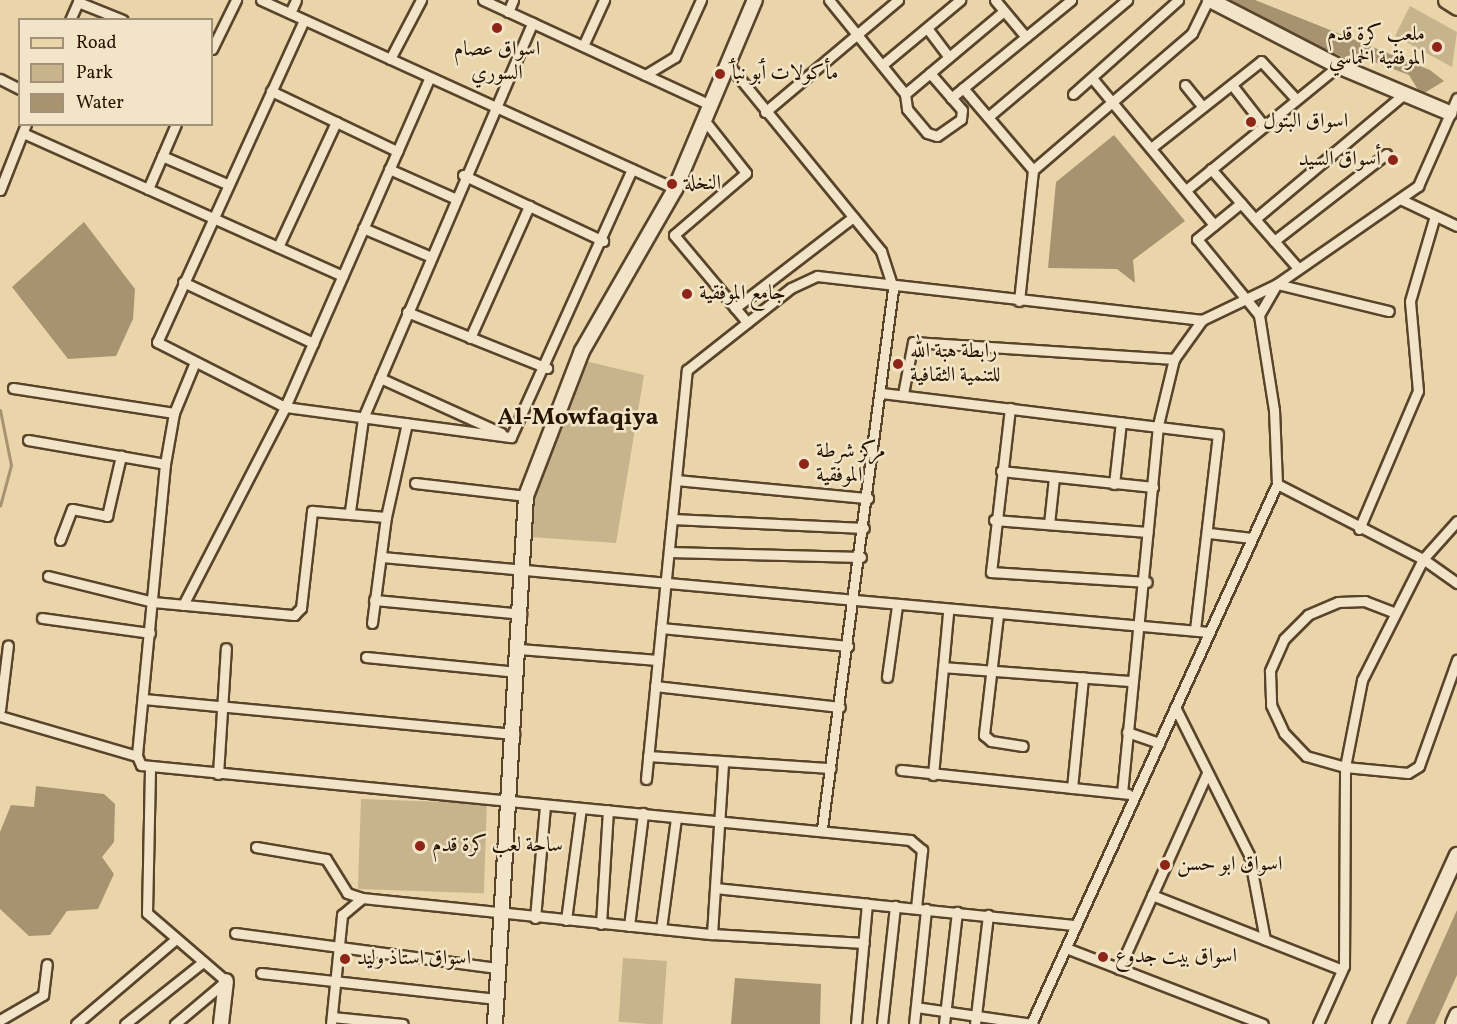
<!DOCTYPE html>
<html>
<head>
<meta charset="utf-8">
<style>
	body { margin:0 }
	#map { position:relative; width:1457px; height:1024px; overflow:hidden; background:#e9d5a9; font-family:Vollkorn,Amiri,serif }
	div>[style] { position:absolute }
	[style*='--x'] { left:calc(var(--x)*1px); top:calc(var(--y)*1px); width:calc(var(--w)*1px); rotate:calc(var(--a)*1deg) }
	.green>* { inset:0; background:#c8b48c; transform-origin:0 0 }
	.water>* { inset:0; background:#a89370 }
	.stream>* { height:3px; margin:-1.5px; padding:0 1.5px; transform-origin:1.5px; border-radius:1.5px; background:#a89370 }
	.roads { filter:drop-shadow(2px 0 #59442b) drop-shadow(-2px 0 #59442b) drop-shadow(0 2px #59442b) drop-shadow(0 -2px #59442b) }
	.street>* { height:9px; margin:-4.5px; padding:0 4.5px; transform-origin:4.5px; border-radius:4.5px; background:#f1e4c7 }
	.secondary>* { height:14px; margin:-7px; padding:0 7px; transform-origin:7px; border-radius:7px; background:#f1e4c7 }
	.primary>* { height:15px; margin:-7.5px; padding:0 7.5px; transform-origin:7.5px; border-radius:7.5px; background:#e9d5a9 }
	.dots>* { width:16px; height:16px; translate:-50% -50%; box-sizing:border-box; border:3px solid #f1e4c7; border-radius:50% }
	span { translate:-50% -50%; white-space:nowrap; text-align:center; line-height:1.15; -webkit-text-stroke:5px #f1e4c7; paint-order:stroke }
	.poi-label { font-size:21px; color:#291401 }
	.right { translate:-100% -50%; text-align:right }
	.left { translate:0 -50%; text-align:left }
	.quarter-label { font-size:24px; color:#291401; font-weight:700 }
	.legend { position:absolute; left:18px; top:18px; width:195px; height:108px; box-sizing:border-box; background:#f1e4c7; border:2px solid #a19178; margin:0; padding:8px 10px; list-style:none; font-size:18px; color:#291401 }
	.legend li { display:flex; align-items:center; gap:12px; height:30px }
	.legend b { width:30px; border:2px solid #a19178 }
</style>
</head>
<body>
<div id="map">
	<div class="green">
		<div style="clip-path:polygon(1410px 6px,1457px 32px,1452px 67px,1395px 36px)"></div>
		<div style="clip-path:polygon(585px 361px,644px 375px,616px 543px,530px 537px,534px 501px)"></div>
		<div style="left:361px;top:799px;width:126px;height:90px;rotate:2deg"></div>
		<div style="left:623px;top:958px;width:44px;height:64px;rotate:4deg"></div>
	</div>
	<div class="water">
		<div style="clip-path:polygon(1220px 0,1255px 0,1430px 70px,1444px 81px,1421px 95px,1409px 75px,1364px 58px,1360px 65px)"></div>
		<div style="clip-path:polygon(1114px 135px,1185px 221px,1133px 260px,1135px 283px,1117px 269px,1048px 268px,1056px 182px)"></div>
		<div style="clip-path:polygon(84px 222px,135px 289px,133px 319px,116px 356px,68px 359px,12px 287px)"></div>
		<div style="clip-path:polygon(36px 786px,104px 794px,115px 804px,114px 842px,102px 857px,114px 874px,98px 909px,67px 911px,50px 935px,29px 936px,0 909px,0 832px,11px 805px,34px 807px)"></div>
		<div style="clip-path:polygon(1457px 910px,1457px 975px,1435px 1024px,1406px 1024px)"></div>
		<div style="clip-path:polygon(735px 978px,821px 984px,820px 1024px,731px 1024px)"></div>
	</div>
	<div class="stream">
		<div style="--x:0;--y:410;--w:56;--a:78.7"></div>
		<div style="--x:11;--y:465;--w:42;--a:105"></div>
	</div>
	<div class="roads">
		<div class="street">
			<div style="--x:261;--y:0;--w:455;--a:24.5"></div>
			<div style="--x:483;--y:0;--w:252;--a:24.8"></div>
			<div style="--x:829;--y:0;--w:121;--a:51"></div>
			<div style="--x:905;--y:94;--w:15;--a:82"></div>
			<div style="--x:907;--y:109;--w:31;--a:50"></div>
			<div style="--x:927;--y:133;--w:10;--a:17"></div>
			<div style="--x:937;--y:136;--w:29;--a:-35"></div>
			<div style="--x:961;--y:119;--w:9;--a:-84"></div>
			<div style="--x:962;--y:110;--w:49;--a:-130.9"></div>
			<div style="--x:995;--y:0;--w:48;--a:50"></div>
			<div style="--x:78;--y:2;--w:48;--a:21.8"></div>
			<div style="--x:508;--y:12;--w:13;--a:-67"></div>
			<div style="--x:290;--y:13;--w:14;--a:-65"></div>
			<div style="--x:70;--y:20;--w:22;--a:-66"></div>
			<div style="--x:304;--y:20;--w:354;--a:114.5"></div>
			<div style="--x:157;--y:342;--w:144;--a:26.9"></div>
			<div style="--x:285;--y:407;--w:228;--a:7.6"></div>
			<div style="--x:927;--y:28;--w:36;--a:53"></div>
			<div style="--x:583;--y:46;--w:51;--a:-65.5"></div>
			<div style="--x:212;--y:49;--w:55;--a:-63.9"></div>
			<div style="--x:390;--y:59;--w:67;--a:-62.3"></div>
			<div style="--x:728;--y:64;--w:242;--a:50.7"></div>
			<div style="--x:881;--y:251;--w:40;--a:72"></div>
			<div style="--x:893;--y:289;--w:544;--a:97.5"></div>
			<div style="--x:882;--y:65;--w:102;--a:-39.8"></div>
			<div style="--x:645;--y:75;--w:35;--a:-31"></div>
			<div style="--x:675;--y:57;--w:63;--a:-65.5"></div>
			<div style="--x:1092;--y:78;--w:191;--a:50.3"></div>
			<div style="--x:0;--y:79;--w:22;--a:27"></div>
			<div style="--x:1185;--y:85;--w:28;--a:51"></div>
			<div style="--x:1232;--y:85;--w:52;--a:52"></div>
			<div style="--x:963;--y:88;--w:108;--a:49.5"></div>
			<div style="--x:271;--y:91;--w:140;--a:25.5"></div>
			<div style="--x:905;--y:94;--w:129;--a:-40"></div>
			<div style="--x:1073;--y:94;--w:141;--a:-41.8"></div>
			<div style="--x:951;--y:98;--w:155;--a:-39.2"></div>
			<div style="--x:765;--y:112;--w:174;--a:-40.1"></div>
			<div style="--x:988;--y:117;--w:182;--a:-40.1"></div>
			<div style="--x:705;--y:121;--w:66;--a:51.7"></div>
			<div style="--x:746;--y:173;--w:95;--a:139.3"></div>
			<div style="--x:674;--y:235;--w:114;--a:50"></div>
			<div style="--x:23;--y:133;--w:350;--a:24.1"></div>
			<div style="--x:1151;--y:148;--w:140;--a:-38.3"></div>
			<div style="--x:1261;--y:61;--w:52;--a:47.4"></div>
			<div style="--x:162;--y:156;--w:71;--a:23.3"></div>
			<div style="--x:389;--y:169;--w:71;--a:24"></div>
			<div style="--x:1211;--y:169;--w:132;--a:48.7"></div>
			<div style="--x:463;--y:175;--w:155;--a:25.2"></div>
			<div style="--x:148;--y:189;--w:71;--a:-66.7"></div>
			<div style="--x:0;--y:190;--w:71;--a:-68.5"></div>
			<div style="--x:1186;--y:190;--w:196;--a:-39.2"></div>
			<div style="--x:1400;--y:199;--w:63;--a:25.3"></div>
			<div style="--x:1241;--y:203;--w:57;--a:140.7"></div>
			<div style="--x:1197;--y:239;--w:98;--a:50.8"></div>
			<div style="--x:1255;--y:219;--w:193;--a:-40"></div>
			<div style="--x:363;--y:228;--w:72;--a:23"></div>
			<div style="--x:1274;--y:241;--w:142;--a:-37.8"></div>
			<div style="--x:278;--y:247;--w:138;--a:-65.1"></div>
			<div style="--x:183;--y:282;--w:144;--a:25.1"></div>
			<div style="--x:1277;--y:284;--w:115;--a:13.6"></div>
			<div style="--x:1019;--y:301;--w:132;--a:-83.9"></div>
			<div style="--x:1033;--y:170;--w:210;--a:-40.7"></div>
			<div style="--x:1192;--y:33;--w:37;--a:-64"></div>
			<div style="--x:735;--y:308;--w:149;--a:-37.6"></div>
			<div style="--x:407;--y:312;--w:151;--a:21.8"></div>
			<div style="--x:470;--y:338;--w:145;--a:-65.9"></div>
			<div style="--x:195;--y:362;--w:55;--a:112.4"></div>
			<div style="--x:174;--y:413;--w:52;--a:100"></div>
			<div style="--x:165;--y:464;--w:293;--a:95.5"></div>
			<div style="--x:137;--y:756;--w:10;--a:66"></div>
			<div style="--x:141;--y:765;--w:773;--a:5.57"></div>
			<div style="--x:910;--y:840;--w:16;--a:40"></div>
			<div style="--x:922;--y:850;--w:58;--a:95.9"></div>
			<div style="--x:380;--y:378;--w:133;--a:24.4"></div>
			<div style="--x:13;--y:388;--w:163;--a:8.8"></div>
			<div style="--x:882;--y:393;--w:338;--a:7"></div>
			<div style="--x:1218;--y:434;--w:197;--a:96.7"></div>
			<div style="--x:903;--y:394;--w:53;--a:-79.1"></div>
			<div style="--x:913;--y:342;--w:262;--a:3.7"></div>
			<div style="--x:1010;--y:408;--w:165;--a:96.6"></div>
			<div style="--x:991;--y:572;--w:156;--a:3.7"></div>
			<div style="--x:511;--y:437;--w:294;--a:-65.7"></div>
			<div style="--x:28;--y:440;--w:139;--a:9.9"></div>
			<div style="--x:1001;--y:471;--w:153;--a:6"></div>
			<div style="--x:676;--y:480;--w:193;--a:5.4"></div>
			<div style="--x:415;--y:483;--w:112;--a:6.7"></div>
			<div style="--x:1114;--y:484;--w:62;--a:-83.6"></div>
			<div style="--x:1277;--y:484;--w:164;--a:27.2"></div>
			<div style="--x:1423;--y:559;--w:42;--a:35.2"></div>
			<div style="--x:350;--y:511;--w:94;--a:-82"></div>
			<div style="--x:363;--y:418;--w:430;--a:-66.8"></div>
			<div style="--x:672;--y:519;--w:192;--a:2.7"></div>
			<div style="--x:994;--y:520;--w:154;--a:4.5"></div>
			<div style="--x:1049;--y:524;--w:47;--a:-83.9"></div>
			<div style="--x:1359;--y:529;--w:150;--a:-66.9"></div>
			<div style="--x:1418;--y:391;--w:90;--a:-95.1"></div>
			<div style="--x:1410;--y:301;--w:85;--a:-73.7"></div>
			<div style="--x:1209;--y:533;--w:43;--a:6.6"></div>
			<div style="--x:60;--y:540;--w:33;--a:-69"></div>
			<div style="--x:72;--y:509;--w:36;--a:11"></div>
			<div style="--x:107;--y:516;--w:62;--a:-76.9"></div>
			<div style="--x:669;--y:552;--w:192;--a:1.5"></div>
			<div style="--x:382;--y:557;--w:830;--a:5.18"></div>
			<div style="--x:48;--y:576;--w:108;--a:13.9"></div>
			<div style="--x:153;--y:602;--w:142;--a:5.3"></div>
			<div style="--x:294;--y:615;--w:10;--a:-45"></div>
			<div style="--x:301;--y:608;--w:98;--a:-83.5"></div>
			<div style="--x:312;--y:511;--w:74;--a:4.6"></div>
			<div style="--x:374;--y:600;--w:148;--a:5.4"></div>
			<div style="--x:183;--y:605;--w:223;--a:-62.7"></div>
			<div style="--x:285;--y:407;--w:360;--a:-66.3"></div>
			<div style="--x:1393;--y:612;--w:30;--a:-159"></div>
			<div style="--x:1365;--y:601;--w:27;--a:178"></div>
			<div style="--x:1338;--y:602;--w:33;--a:157"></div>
			<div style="--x:1308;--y:615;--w:34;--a:135"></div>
			<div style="--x:1284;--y:639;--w:35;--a:114"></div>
			<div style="--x:1270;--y:671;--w:34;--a:88"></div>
			<div style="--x:1271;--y:705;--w:31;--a:65"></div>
			<div style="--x:1284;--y:733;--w:32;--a:46"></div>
			<div style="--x:1306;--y:756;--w:41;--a:15.8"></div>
			<div style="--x:1345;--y:767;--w:63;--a:5.4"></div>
			<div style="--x:1408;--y:773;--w:13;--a:-32"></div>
			<div style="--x:1419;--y:766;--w:113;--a:-70.3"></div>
			<div style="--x:998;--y:615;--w:121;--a:96.7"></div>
			<div style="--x:984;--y:735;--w:9;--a:41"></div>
			<div style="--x:991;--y:741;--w:32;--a:9"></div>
			<div style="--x:42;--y:618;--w:109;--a:7.9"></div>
			<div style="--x:372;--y:623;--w:107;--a:-82.5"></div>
			<div style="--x:386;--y:517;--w:96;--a:-77.4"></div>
			<div style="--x:661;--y:628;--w:188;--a:5.5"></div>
			<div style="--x:519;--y:649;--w:139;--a:4.5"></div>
			<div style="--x:366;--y:657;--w:152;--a:5.7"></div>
			<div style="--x:943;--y:667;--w:189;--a:4.3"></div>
			<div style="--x:887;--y:677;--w:72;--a:-82"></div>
			<div style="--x:655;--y:686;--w:186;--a:6.5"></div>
			<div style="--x:143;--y:699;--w:373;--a:5.4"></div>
			<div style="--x:1175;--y:707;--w:165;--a:63.4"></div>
			<div style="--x:1249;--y:855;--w:86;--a:79.3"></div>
			<div style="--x:0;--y:710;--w:65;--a:-83"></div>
			<div style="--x:0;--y:716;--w:143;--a:16.3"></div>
			<div style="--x:1127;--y:732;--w:34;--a:19"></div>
			<div style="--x:648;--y:756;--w:183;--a:3.8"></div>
			<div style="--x:150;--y:770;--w:143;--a:91.2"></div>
			<div style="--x:147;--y:913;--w:104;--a:40.7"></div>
			<div style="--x:226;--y:981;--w:67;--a:139.9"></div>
			<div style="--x:901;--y:770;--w:228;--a:6"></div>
			<div style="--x:218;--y:774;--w:126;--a:-86.4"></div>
			<div style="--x:933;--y:775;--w:164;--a:-84.7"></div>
			<div style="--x:646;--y:779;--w:411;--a:-84.3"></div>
			<div style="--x:687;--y:370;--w:132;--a:-38.3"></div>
			<div style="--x:791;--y:288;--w:29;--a:-25"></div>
			<div style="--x:817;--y:276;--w:388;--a:6.5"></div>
			<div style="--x:1202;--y:320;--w:83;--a:-25.6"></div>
			<div style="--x:1277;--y:284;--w:172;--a:-34.8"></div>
			<div style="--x:1418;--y:186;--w:96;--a:-66.1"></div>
			<div style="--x:1072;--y:788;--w:111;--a:-84.3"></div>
			<div style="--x:1122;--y:793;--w:370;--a:-84.4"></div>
			<div style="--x:1158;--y:425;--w:68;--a:-76.4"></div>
			<div style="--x:1174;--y:359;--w:48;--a:-54.3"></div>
			<div style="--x:256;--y:847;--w:71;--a:9.7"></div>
			<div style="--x:326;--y:859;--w:40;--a:58"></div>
			<div style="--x:347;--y:893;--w:16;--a:18"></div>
			<div style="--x:362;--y:898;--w:352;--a:5.9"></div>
			<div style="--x:712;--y:934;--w:152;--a:3.4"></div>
			<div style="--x:715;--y:888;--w:363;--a:5.9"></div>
			<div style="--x:1152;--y:895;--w:204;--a:21.5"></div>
			<div style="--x:535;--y:918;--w:113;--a:-84.9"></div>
			<div style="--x:566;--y:920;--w:113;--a:-82.4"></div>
			<div style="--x:601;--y:924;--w:114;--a:-86.5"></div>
			<div style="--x:629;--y:926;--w:114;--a:-82.9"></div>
			<div style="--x:661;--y:929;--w:112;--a:-82.3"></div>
			<div style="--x:235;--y:933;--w:266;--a:7.6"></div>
			<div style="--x:712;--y:934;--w:171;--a:-86.3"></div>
			<div style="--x:1066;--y:948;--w:211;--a:21.1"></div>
			<div style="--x:1119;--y:969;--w:213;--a:-65.8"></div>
			<div style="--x:261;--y:973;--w:237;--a:6.3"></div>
			<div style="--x:916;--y:1007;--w:118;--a:8.3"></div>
			<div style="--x:332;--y:1017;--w:71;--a:5.6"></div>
			<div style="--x:0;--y:1020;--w:50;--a:-30.2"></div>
			<div style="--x:43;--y:995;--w:31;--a:-83"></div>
			<div style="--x:76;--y:1024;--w:131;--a:-40.4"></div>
			<div style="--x:125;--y:1024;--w:100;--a:-38.5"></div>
			<div style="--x:331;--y:1024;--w:110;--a:-84.2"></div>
			<div style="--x:342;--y:915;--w:26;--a:-40"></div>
			<div style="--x:856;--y:1024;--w:121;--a:-84.8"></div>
			<div style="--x:882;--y:1024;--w:119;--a:-83.7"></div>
			<div style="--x:914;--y:1024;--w:116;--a:-84"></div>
			<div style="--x:944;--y:1024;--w:113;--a:-83.4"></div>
			<div style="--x:975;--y:1024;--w:110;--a:-83.2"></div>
			<div style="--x:1031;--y:1024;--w:593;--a:-65.51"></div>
			<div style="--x:1277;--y:484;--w:74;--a:-92.3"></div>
			<div style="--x:1274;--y:410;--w:96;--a:-99"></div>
			<div style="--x:1259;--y:315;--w:34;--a:-60"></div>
			<div style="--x:1318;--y:1024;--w:64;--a:-65.9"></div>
			<div style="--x:1344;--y:966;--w:199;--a:-89.7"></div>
			<div style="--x:1345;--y:767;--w:89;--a:-78.9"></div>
			<div style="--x:1362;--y:680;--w:136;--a:-63.2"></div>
			<div style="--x:1423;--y:559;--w:51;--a:-48.2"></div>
		</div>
		<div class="secondary">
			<div style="--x:1210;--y:0;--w:144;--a:27.3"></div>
			<div style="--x:1338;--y:66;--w:121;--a:22.8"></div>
			<div style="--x:221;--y:1024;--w:43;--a:-83.4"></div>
			<div style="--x:495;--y:1024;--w:529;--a:-86.64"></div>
			<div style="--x:526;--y:496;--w:155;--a:-68.9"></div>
			<div style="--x:582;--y:351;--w:187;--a:-60.1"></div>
			<div style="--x:675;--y:189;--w:205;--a:-67.1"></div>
			<div style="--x:1380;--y:1024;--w:186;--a:-65.5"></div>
			<div style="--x:1453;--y:1024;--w:10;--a:-66"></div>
		</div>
		<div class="primary">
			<div style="--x:1446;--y:0;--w:13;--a:32"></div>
		</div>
	</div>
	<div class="dots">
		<div style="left:497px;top:28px;background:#8f2418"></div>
		<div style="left:1437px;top:47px;background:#8f2418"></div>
		<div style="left:720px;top:74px;background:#8f2418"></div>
		<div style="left:1251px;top:122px;background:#8f2418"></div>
		<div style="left:1393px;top:160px;background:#8f2418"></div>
		<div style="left:672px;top:184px;background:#8f2418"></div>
		<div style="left:687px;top:294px;background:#8f2418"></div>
		<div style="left:898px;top:364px;background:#8f2418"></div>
		<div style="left:804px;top:464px;background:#8f2418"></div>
		<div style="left:420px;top:846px;background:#8f2418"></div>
		<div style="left:1165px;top:865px;background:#8f2418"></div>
		<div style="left:1103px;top:957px;background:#8f2418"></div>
		<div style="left:345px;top:959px;background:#8f2418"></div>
	</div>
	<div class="poi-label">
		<span class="right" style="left:1425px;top:47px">ملعب كرة قدم<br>الموفقية الخماسي</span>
		<span style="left:497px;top:62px">اسواق عصام<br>السوري</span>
		<span class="left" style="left:732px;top:74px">مأكولات ٲبو نبٲ</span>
		<span class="left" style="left:1263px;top:122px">اسواق البتول</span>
		<span class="right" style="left:1381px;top:160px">أسواق السيد</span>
		<span class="left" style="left:684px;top:184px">النخلة</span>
		<span class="left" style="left:699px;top:294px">جامع الموفقية</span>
		<span class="left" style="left:910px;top:364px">رابطة هبة الله<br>للتنمية الثقافية</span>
		<span class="left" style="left:816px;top:464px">مركز شرطة<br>الموفقية</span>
		<span class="left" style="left:432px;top:846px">ساحة لعب كرة قدم</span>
		<span class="left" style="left:1177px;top:865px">اسواق ابو حسن</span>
		<span class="left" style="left:1115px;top:957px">اسواق بيت جدوع</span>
		<span class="left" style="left:357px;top:959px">اسواق استاذ وليد</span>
	</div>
	<div class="quarter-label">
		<span style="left:578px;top:419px">Al-Mowfaqiya</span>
	</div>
	<ul class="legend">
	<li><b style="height:8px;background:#e9d5a9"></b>Road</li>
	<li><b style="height:16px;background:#c8b48c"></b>Park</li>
	<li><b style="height:16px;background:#a89370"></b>Water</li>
	</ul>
</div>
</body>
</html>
